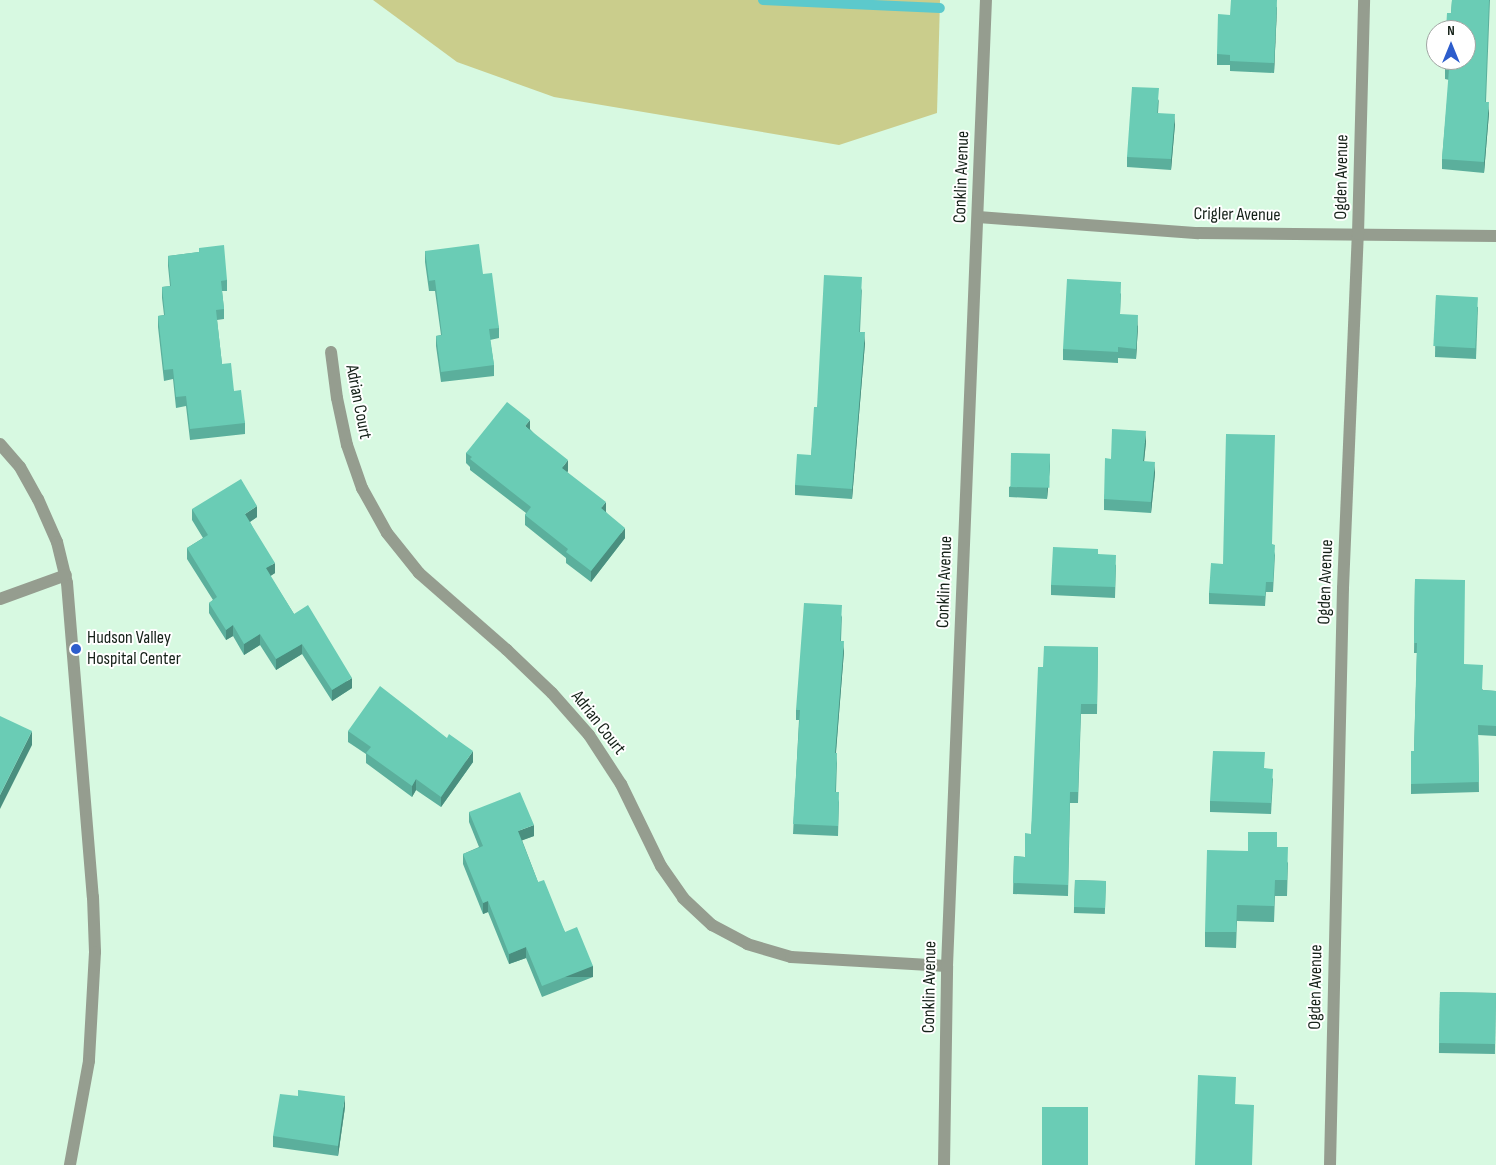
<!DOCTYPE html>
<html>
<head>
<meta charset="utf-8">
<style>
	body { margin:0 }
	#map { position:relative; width:1496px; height:1165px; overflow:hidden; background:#d7f9e1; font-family:"Sofia Sans Condensed",sans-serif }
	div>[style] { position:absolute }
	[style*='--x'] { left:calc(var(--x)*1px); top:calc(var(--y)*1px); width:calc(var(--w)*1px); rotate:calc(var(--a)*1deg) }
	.green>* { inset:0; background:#cacd8c }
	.stream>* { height:10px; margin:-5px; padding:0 5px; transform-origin:5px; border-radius:5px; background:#5cc9cc }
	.service>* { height:12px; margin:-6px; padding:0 6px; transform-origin:6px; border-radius:6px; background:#959d8f }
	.minor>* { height:12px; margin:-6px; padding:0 6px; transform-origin:6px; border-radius:6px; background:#959d8f }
	.tertiary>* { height:12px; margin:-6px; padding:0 6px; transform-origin:6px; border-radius:6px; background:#959d8f }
	.wall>* { inset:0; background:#5baf9c; transform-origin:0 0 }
	.shaded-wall>* { inset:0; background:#4a8f7f; transform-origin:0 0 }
	.building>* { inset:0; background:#6accb5; transform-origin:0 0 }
	.dots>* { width:14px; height:14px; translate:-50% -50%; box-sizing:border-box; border:2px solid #fff; border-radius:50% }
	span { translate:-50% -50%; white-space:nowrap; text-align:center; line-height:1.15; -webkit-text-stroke:4px #fff; paint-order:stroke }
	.street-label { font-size:18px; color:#152118 }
	.poi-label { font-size:18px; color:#152118 }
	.left { translate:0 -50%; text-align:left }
	.north { position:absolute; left:1426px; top:20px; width:50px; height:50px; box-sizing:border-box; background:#fff; border:1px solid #a1a6a3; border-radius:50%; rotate:0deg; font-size:14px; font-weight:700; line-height:20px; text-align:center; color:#152118 }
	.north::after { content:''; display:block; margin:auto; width:18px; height:22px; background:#2d5dcc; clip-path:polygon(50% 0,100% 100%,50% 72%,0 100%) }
</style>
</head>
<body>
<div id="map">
	<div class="green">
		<div style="clip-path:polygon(373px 0,940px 0,937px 113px,839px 145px,554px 97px,457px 62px)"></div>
	</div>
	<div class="stream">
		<div style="--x:763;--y:0;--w:177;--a:2.6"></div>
	</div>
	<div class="service">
		<div style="--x:0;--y:444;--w:30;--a:49"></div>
		<div style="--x:20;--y:467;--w:37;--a:61"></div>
		<div style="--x:38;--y:499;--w:47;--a:66.2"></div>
		<div style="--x:57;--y:542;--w:42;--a:76.3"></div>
		<div style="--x:67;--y:583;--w:315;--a:85.3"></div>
		<div style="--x:93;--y:897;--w:55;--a:87.9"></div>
		<div style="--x:95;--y:952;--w:109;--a:93.2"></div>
		<div style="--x:89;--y:1061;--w:106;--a:100.4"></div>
		<div style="--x:0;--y:599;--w:70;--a:-20"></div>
	</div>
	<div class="minor">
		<div style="--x:978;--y:217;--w:221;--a:4.2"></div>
		<div style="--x:1198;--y:233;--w:298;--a:0.6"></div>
		<div style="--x:331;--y:352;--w:46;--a:82.6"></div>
		<div style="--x:337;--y:398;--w:48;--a:78"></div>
		<div style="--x:347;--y:445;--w:46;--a:70.8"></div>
		<div style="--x:362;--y:488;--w:51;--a:60.9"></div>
		<div style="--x:387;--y:533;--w:51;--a:51.3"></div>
		<div style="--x:419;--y:573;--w:117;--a:41.2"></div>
		<div style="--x:507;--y:650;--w:62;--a:43.7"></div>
		<div style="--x:552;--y:693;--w:56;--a:48.6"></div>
		<div style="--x:589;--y:735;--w:59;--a:56.9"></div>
		<div style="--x:621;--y:784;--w:91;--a:64"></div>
		<div style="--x:661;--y:866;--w:39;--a:55"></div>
		<div style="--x:683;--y:898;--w:40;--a:43"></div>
		<div style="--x:712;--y:925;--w:40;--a:28"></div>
		<div style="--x:747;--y:944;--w:46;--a:16.5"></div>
		<div style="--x:791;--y:957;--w:156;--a:3.3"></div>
		<div style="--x:1330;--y:1165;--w:577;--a:-88.71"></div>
		<div style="--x:1343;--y:588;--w:354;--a:-87.6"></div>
		<div style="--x:1358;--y:234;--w:234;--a:-88.5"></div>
	</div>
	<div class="tertiary">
		<div style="--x:944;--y:1165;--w:199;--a:-89.1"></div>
		<div style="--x:947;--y:966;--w:967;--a:-87.69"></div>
	</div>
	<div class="wall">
		<div style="clip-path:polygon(1452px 0,1490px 0,1486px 102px,1489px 113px,1484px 173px,1442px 169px,1442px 159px,1449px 80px,1445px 79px,1445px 60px,1451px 13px)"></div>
		<div style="clip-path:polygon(1277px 7px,1274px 73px,1230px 71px,1230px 65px,1217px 65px,1217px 54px,1230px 15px)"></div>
		<div style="clip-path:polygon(1159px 99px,1158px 113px,1175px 124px,1171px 170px,1127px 167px,1127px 157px)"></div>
		<div style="clip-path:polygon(199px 248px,227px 280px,227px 291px,222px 291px,224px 309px,224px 319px,217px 320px,222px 364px,234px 391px,245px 423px,245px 434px,190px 440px,186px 406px,176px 408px,173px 379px,164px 381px,158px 327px,158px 316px,164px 315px,162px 298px,162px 287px,170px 286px,168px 266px,168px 256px,199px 252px)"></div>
		<div style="clip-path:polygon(425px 251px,483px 274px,499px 328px,499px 338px,490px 340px,494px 365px,494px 376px,441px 382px,436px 346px,436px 336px,441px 335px,435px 291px,429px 291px,425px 262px)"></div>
		<div style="clip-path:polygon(862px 288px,860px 332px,865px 343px,852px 499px,795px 495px,795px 485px,811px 455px,817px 407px)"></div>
		<div style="clip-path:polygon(1121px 293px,1120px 314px,1138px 326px,1136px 359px,1118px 358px,1118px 363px,1063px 360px,1063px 349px)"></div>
		<div style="clip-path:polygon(1436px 295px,1478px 307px,1476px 359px,1435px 357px)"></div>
		<div style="clip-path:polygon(530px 429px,568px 471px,567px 472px,606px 512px,625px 538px,591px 582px,566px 563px,566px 558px,525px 525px,525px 515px,526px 513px,470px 470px,470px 467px,466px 463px,466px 453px)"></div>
		<div style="clip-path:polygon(1146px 442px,1144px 461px,1155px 473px,1151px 513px,1104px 510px,1104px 499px,1111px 459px)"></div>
		<div style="clip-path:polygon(1050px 465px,1047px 499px,1009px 497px,1009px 487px)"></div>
		<div style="clip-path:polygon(192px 509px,257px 517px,250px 522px,275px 573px,270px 576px,294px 614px,352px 688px,332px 701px,302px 654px,276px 670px,260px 645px,244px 655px,233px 636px,226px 640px,209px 613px,209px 603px,213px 600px,187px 559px,187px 548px,203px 538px,192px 520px)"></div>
		<div style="clip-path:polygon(1272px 544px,1275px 555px,1273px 592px,1266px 592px,1265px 606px,1209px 604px,1209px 593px,1223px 564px)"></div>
		<div style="clip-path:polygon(1098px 554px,1116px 565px,1115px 598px,1051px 595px,1051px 585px)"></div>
		<div style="clip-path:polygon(1415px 579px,1464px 664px,1483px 690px,1496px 691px,1496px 736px,1478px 735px,1479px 792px,1411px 794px,1411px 751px,1414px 751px,1417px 653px,1414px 653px)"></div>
		<div style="clip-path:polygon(842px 615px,841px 641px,844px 651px,836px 753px,837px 763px,836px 792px,839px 802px,838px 836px,793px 834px,799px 720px,796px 720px,796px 710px)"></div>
		<div style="clip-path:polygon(1098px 647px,1097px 714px,1081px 714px,1078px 803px,1070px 803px,1068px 896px,1013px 894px,1014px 856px,1025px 857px,1031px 834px,1043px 667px)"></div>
		<div style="clip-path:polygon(348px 731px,473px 762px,441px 807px,416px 790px,412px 797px,366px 763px,366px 754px,348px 742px)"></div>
		<div style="clip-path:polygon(1265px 768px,1273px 779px,1271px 814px,1210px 812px,1210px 801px)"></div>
		<div style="clip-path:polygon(469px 812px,534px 836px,522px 840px,538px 882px,565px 932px,593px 977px,542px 997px,526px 958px,509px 964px,488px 912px,483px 914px,463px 864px,463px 854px,479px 847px,469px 822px)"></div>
		<div style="clip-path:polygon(1277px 847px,1288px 863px,1287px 896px,1275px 896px,1274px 922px,1237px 921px,1236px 948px,1205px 947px,1205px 932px,1248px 851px)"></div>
		<div style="left:1075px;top:880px;width:31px;height:33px;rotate:2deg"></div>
		<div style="left:1440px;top:992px;width:56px;height:61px;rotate:1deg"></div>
		<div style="clip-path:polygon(345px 1107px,338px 1156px,273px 1147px,273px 1136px)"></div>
	</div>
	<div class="shaded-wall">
		<div style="clip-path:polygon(1277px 0,1277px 7px,1274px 73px,1274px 63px)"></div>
		<div style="clip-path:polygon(1489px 102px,1489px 113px,1484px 173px,1484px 162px)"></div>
		<div style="clip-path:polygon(1175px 114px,1175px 124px,1171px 170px,1171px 159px)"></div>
		<div style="clip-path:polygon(1138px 315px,1138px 326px,1136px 359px,1136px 349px)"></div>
		<div style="clip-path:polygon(865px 332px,865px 343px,852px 499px,852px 489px)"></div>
		<div style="clip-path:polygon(530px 420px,530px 431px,525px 426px)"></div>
		<div style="clip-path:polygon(1146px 431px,1146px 442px,1143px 472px,1143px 461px)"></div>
		<div style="clip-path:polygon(1050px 454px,1050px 465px,1047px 499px,1047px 489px)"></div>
		<div style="clip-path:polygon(568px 460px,568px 471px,562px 479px,562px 468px)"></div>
		<div style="clip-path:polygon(1155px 462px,1155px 473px,1151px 513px,1151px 502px)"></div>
		<div style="clip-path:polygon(606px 502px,606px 513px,601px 508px)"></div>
		<div style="clip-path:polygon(257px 506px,257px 517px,245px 525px,245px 514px)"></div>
		<div style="clip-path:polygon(625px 528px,625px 538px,591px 582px,591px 571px)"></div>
		<div style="clip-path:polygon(275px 563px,275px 573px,266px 579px,266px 568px)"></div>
		<div style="clip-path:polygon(233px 625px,233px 636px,226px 640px,226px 630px)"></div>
		<div style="clip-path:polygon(260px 634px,260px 645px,244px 655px,244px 644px)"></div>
		<div style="clip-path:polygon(844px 641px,844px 651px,835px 763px,835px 753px)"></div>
		<div style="clip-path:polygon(302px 644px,302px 654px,276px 670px,276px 659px)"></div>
		<div style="clip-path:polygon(352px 678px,352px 688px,332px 701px,332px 690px)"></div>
		<div style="clip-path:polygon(32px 731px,32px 745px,0 809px,0 795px)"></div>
		<div style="clip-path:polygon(473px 751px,473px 762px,441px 807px,441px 797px)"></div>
		<div style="clip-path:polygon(416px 779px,416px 790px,412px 797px,412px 786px)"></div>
		<div style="clip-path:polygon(534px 825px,534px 836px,518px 842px,518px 831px)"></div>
		<div style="clip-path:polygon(488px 901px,488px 912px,483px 914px,483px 903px)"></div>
		<div style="clip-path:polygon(526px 947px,526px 958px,509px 964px,509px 954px)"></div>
		<div style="left:593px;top:966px;width:11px;height:55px;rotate:90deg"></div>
		<div style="clip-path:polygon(345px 1096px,345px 1107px,338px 1156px,338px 1146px)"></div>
	</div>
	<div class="building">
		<div style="clip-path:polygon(1231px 0,1277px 0,1274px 63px,1230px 61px,1230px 55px,1217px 54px,1218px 14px,1230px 15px)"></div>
		<div style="clip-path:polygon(1452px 0,1489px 0,1485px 102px,1489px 102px,1484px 162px,1442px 159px,1449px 69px,1445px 69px,1445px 60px,1466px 60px,1466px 30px,1446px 30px,1447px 13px,1451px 13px)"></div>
		<div style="clip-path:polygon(1132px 87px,1159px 88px,1157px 113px,1175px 114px,1171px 159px,1127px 157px)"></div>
		<div style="clip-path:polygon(479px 244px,483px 274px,492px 273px,499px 328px,489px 329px,494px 365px,441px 372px,436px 336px,442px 335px,435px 280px,429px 281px,425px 251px)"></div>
		<div style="clip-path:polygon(224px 245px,227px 280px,221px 281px,224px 309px,216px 310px,222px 364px,231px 363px,234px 391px,241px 390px,245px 423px,190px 429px,186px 396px,176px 397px,173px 369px,164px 370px,158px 316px,165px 315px,162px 287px,171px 286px,168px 256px,199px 252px,199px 248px)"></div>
		<div style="clip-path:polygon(824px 275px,862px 277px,859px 332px,865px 332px,852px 489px,795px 485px,797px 454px,811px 455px,814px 407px,817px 407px)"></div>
		<div style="clip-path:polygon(1067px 279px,1121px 282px,1120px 314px,1138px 315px,1136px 349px,1118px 347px,1118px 352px,1063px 349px)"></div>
		<div style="left:1436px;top:295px;width:42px;height:51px;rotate:3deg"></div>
		<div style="clip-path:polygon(507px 402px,530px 420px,525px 426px,568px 460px,562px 468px,606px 502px,601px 508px,625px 528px,591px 571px,566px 552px,568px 549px,525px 515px,531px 507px,470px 459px,472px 457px,466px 453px)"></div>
		<div style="clip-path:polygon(1112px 429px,1146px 431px,1143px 461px,1155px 462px,1151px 502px,1104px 499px,1105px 458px,1111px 459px)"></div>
		<div style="clip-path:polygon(1226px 434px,1275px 435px,1272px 544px,1275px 545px,1273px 582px,1266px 582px,1265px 596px,1209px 593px,1211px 563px,1223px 564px)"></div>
		<div style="left:1011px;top:453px;width:39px;height:34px;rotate:1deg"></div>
		<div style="clip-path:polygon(241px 479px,257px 506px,245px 514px,275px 563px,266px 568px,294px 614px,308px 605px,352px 678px,332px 690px,302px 644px,276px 659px,260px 634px,244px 644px,233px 625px,226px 630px,209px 603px,217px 597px,187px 548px,208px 535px,192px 509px)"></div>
		<div style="clip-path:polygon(1053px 547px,1098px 549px,1098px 554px,1116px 555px,1115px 587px,1051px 585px)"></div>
		<div style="clip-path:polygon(1415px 579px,1465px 580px,1464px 664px,1483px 665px,1482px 690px,1496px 691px,1496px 726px,1478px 725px,1479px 782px,1411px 784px,1411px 751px,1414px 751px,1417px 643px,1414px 643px)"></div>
		<div style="clip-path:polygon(804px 603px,842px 605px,840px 641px,844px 641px,835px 753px,837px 753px,835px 792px,839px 792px,838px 826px,793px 824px,800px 710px,796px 710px)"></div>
		<div style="clip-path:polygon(1044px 646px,1098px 647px,1097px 704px,1081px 704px,1078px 792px,1070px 792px,1068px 885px,1013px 883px,1014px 856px,1025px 857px,1025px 833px,1031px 834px,1038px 667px,1043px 667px)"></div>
		<div style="clip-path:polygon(380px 686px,447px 738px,449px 734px,473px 751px,441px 797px,416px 779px,412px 786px,366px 753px,371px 747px,348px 731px)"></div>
		<div style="clip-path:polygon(0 716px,32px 731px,0 795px)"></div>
		<div style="clip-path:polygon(1213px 751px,1265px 752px,1264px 768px,1273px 769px,1271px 803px,1210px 801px)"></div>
		<div style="clip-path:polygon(520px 792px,534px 825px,518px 831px,538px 882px,544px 880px,565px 932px,577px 927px,593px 966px,542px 986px,526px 947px,509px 954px,488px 901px,483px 903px,463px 854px,483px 846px,469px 812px)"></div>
		<div style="clip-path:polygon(1248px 832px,1277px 832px,1277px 847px,1288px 847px,1287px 880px,1275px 880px,1274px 906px,1237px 905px,1236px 932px,1205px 932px,1207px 850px,1248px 851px)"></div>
		<div style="left:1075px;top:880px;width:31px;height:27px;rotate:2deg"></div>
		<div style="left:1440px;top:992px;width:56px;height:51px;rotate:1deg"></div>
		<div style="clip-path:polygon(1198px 1075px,1236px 1077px,1235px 1104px,1254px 1105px,1252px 1165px,1195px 1165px)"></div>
		<div style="clip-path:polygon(298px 1090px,345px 1096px,338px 1146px,273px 1136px,280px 1094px,298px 1096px)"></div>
		<div style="left:1042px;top:1107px;width:46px;height:58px"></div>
	</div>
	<div class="dots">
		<div style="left:76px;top:649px;background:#2d5dcc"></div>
	</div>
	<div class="street-label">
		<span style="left:962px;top:177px;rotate:-88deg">Conklin Avenue</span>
		<span style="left:1342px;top:177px;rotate:-89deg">Ogden Avenue</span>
		<span style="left:1237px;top:215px;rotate:1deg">Crigler Avenue</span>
		<span style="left:358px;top:402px;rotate:79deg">Adrian Court</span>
		<span style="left:945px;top:582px;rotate:-88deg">Conklin Avenue</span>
		<span style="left:1326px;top:582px;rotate:-88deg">Ogden Avenue</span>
		<span style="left:598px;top:723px;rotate:52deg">Adrian Court</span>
		<span style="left:930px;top:987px;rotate:-89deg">Conklin Avenue</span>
		<span style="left:1316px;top:987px;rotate:-89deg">Ogden Avenue</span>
	</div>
	<div class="poi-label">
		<span class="left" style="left:87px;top:649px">Hudson Valley<br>Hospital Center</span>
	</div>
	<div class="north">N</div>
</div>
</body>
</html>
